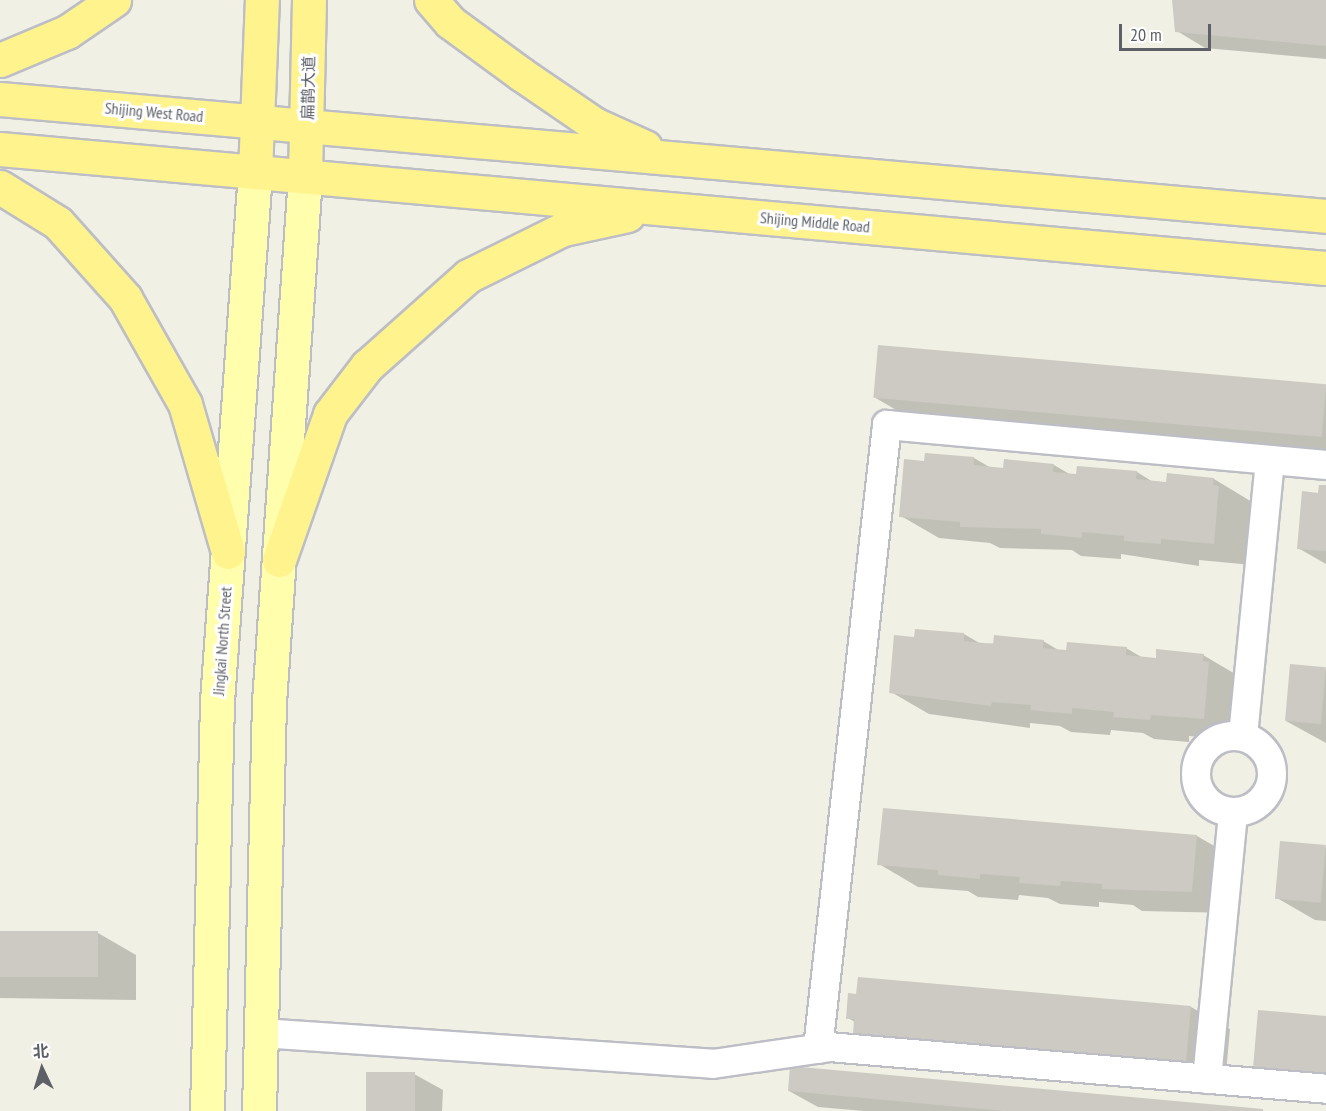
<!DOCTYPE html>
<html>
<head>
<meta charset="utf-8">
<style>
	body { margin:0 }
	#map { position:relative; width:1326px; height:1111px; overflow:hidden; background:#f1f0e5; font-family:"PT Sans Narrow","Noto Sans SC",sans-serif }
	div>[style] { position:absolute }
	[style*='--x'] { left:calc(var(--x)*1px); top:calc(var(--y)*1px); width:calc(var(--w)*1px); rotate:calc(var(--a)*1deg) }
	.shadow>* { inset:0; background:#0003 }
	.building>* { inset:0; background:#cccac2; transform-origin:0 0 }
	.roads { filter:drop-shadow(2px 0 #bdbec5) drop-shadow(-2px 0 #bdbec5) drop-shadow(0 2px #bdbec5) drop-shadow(0 -2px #bdbec5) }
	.minor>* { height:28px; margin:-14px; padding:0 14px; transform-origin:14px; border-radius:14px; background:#fff }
	.minor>.ring { margin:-14px; padding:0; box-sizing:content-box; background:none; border:28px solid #fff; border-radius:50% }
	.major>* { height:33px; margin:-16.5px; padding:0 16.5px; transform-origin:16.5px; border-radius:16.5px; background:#fffeac }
	.highway>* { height:33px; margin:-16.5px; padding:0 16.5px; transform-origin:16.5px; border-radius:16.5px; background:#fff38e }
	span { translate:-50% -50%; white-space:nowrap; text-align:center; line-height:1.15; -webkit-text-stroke:6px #fff; paint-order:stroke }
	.street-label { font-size:16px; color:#5d6067 }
	.north { position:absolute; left:12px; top:1039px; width:60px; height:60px; -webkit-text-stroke:4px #fff; paint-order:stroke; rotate:356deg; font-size:16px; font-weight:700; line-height:24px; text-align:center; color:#5d6067 }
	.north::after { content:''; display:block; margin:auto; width:21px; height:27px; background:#5d6067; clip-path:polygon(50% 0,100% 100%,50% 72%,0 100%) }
	.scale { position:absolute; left:1119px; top:24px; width:92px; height:27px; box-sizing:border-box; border:3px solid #5d6067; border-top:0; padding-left:8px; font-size:18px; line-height:21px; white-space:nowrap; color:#5d6067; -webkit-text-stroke:4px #fff; paint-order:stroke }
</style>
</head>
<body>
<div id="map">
	<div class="shadow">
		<div style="clip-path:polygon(1174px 0,1326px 0,1326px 59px,1205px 48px,1177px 31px)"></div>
		<div style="clip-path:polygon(1326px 385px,1326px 450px,903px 414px,874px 397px)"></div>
		<div style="clip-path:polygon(974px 458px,991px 468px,1004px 469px,1005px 461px,1054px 465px,1071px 475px,1137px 472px,1153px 482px,1167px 483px,1214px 479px,1252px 502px,1252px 565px,1199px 560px,1199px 566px,1121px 554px,1121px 559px,1081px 556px,1072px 550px,1000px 548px,990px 543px,939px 538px,901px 516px,926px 462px)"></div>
		<div style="clip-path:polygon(1326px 487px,1326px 564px,1298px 548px)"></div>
		<div style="clip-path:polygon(964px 634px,981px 644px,1043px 641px,1060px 651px,1126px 648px,1143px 658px,1157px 659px,1203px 655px,1242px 678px,1242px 741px,1189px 736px,1189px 742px,1154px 739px,1143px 733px,1111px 730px,1110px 735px,1071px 732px,1060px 726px,1030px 723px,1030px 728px,929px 714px,891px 692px,916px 638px)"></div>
		<div style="clip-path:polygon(1326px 669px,1326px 743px,1286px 721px)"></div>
		<div style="clip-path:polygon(1197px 836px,1235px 858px,1231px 913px,1142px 911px,1133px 905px,1099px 902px,1099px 907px,1060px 904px,1048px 898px,1019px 895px,1018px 900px,978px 897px,968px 891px,918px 887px,879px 864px)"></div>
		<div style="clip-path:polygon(1326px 847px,1326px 921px,1315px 920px,1277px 898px)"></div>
		<div style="clip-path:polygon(0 932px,98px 933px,136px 955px,136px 1000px,0 998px)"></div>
		<div style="clip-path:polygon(1191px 1007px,1230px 1029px,1225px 1084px,894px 1055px,855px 1033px,855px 1022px,848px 1018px)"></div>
		<div style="clip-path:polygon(1326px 1017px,1326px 1092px,1293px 1089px,1254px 1067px)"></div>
		<div style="clip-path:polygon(792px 1068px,1265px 1111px,864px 1111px,818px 1107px,789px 1091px)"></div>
		<div style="clip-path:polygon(414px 1074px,443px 1090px,442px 1111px,367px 1111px)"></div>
	</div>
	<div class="building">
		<div style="clip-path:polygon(1172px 0,1326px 0,1326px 46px,1175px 32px)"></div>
		<div style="left:878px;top:345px;width:450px;height:53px;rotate:5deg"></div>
		<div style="clip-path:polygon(925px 453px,974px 457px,974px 465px,1003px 468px,1004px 459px,1054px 464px,1053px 472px,1076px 474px,1077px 466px,1137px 471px,1136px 479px,1166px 482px,1167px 473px,1214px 478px,1213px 485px,1219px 486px,1214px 544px,1161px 539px,1161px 544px,1124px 541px,1124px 536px,1082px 532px,1082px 538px,1041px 534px,1041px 529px,960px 527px,960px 522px,899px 517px,904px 459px,924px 461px)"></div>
		<div style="clip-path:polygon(1319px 485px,1326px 485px,1326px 551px,1297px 549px,1302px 491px,1318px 493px)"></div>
		<div style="clip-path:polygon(915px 629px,964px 633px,964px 641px,993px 644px,994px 635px,1044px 640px,1043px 648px,1066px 650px,1067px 642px,1127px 647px,1126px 655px,1156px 658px,1156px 649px,1204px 654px,1203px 661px,1209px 662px,1204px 719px,1151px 715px,1150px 720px,1113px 717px,1114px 712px,1072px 708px,1072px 714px,1030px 710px,1031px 705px,992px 702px,991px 706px,889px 693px,894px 635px,914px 637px)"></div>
		<div style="left:1290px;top:664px;width:36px;height:57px;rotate:5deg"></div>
		<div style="clip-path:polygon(883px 808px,1197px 835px,1192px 892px,1102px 889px,1102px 884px,1061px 881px,1060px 886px,1019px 883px,1020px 877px,980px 874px,980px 879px,938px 875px,938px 870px,877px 865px)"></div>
		<div style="left:1280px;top:841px;width:46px;height:58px;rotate:5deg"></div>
		<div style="left:0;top:931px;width:98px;height:46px"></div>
		<div style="clip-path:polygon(858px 977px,1191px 1006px,1186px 1062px,853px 1034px,854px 1019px,846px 1019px,848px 993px,856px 994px)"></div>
		<div style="clip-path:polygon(1258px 1010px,1326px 1016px,1326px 1079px,1313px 1078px,1314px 1072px,1253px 1068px)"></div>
		<div style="clip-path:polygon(790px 1066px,1263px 1109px,1263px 1111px,1003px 1111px,788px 1091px)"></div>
		<div style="left:366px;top:1072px;width:49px;height:39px"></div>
	</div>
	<div class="roads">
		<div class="minor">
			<div class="ring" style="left:1196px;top:736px;width:48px;height:48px"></div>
			<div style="--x:1243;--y:736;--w:277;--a:-84.4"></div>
			<div style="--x:261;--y:1033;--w:453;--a:3.9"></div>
			<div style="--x:713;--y:1064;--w:117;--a:-8.3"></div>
			<div style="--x:829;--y:1047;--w:499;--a:4.8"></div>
			<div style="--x:818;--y:1049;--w:628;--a:-83.69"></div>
			<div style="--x:887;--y:425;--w:441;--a:5.2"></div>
			<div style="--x:1207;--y:1079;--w:268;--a:-84.4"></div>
		</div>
		<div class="major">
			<div style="--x:207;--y:1111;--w:410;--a:-88.6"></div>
			<div style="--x:217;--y:701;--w:530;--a:-85.89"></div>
			<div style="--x:259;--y:1111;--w:409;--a:-88.6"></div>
			<div style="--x:269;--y:702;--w:527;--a:-86.08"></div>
		</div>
		<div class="highway">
			<div style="--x:431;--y:0;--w:29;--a:49"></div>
			<div style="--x:450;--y:22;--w:88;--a:36.2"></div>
			<div style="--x:521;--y:74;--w:88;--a:34.4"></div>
			<div style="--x:594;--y:124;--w:56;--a:24.3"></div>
			<div style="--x:0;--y:60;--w:73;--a:-22.7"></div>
			<div style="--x:67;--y:32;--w:57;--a:-34.2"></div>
			<div style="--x:0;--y:99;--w:1331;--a:5.04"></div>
			<div style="--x:0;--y:149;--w:1331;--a:5.13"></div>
			<div style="--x:255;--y:172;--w:172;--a:-87.7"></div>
			<div style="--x:305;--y:176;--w:176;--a:-88.7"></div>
			<div style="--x:0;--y:187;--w:68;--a:31.8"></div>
			<div style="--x:58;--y:223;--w:101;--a:48.2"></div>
			<div style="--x:125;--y:298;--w:122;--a:60.5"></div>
			<div style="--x:185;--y:404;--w:154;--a:73.8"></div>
			<div style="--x:279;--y:560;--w:155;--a:-70.7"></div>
			<div style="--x:330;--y:414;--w:61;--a:-52.4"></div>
			<div style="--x:367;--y:366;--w:135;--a:-41.7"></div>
			<div style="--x:468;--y:276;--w:106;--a:-26.3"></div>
			<div style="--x:563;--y:229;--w:66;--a:-12.2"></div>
		</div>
	</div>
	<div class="street-label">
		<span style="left:308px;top:88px;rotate:-89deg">扁鹊大道</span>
		<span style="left:154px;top:112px;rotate:5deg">Shijing West Road</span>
		<span style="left:815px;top:222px;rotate:5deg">Shijing Middle Road</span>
		<span style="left:222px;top:641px;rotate:-86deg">Jingkai North Street</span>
	</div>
	<div class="north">北</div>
	<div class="scale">20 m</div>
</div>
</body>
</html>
